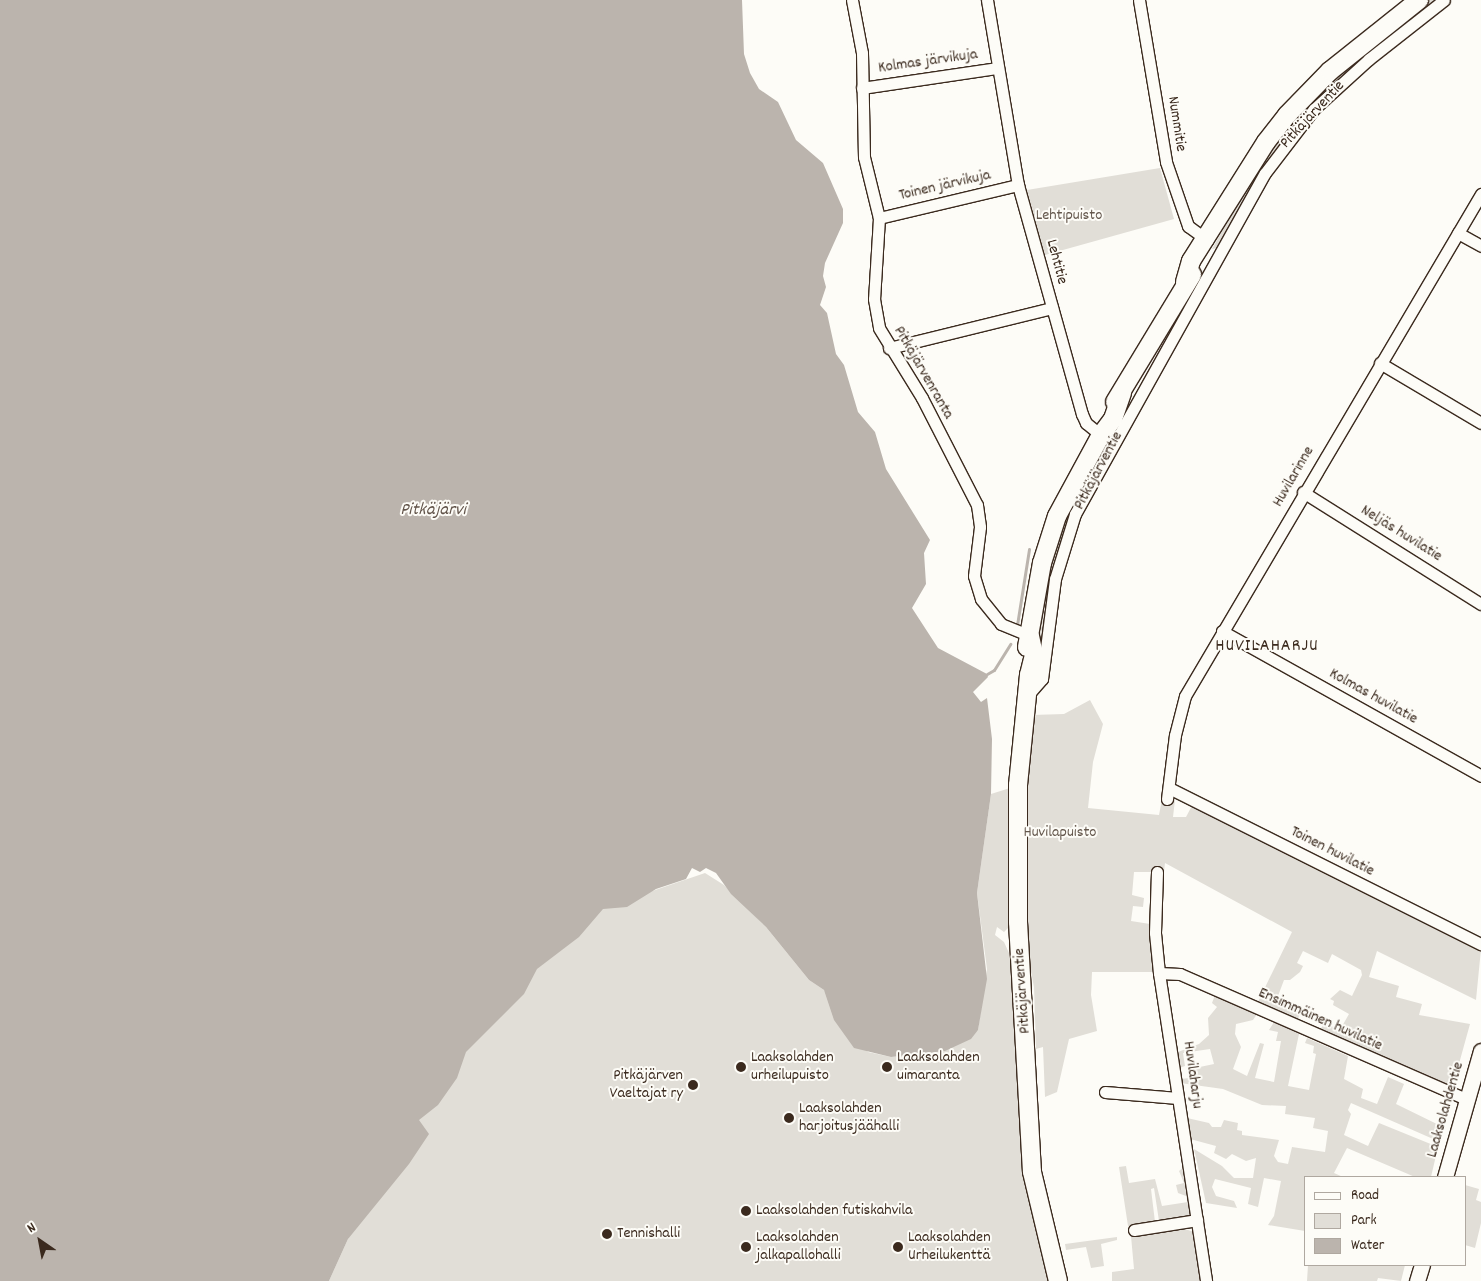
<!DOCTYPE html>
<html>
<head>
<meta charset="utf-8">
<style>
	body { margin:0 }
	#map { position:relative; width:1481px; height:1281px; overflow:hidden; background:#fdfcf7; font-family:Dekko,sans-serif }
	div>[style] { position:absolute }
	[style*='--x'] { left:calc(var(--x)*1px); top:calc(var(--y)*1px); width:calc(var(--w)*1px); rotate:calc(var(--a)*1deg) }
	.green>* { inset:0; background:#e1ded7 }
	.water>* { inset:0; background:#bbb4ad }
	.stream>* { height:3px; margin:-1.5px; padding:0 1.5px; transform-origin:1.5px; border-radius:1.5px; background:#bbb4ad }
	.roads { filter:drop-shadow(1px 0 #3b2a1e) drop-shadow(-1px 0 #3b2a1e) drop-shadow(0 1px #3b2a1e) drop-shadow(0 -1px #3b2a1e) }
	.street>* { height:11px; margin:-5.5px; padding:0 5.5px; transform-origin:5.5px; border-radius:5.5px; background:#fdfcf7 }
	.secondary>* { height:15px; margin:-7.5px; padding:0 7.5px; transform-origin:7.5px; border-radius:7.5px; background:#fdfcf7 }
	.primary>* { height:18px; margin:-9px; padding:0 9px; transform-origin:9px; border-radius:9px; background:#fdfcf7 }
	.dots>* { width:14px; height:14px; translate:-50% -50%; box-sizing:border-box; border:2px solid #fdfcf7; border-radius:50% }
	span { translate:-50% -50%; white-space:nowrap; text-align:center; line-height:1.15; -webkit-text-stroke:4px #fdfcf7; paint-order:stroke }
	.street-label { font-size:16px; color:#3b2a1e }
	.park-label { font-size:16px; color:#64574c }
	.poi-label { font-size:16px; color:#3b2a1e }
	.left { translate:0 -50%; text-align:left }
	.right { translate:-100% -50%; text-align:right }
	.water-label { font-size:18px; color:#615349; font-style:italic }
	.neighbourhood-label { font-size:18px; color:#3b2a1e; letter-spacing:1px }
	.legend { position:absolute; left:1304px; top:1176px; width:162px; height:90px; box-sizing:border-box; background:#fdfcf7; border:1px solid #afa8a0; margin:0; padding:6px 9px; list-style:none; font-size:15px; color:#3b2a1e }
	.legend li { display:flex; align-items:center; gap:10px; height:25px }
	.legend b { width:25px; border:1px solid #afa8a0 }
	.north { position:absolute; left:15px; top:1216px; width:50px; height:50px; -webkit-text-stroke:4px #fdfcf7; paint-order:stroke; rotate:327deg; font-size:14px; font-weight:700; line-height:20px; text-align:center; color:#3b2a1e }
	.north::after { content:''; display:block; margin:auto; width:18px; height:22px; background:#3b2a1e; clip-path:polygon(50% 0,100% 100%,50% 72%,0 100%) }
</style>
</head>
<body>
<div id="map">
	<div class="green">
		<div style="clip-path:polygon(1428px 0,1439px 0,1331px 87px,1217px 248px,1212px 249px,1268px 151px,1305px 103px)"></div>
		<div style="clip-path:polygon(1160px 168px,1174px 219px,1045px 255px,1027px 190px)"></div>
		<div style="clip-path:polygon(1124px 421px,1071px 517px,1043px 652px,1038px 652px,1044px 588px,1062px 522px,1105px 438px)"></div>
		<div style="clip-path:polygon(1090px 700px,1103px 724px,1093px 762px,1088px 808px,1159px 815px,1162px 799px,1167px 799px,1175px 800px,1173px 817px,1186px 817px,1195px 800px,1481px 949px,1476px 1000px,1377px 951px,1369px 977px,1399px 986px,1396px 997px,1422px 1004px,1419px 1015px,1470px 1024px,1452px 1089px,1319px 1032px,1323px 1025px,1341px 1028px,1349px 1014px,1333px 1005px,1334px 1001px,1330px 999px,1340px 990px,1352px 996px,1362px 975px,1361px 970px,1332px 954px,1328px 963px,1303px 951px,1297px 963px,1303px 966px,1300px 972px,1290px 980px,1284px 980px,1278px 996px,1302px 1007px,1296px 1025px,1256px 1006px,1292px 932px,1165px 863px,1164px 872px,1134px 872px,1132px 895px,1144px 898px,1143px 907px,1133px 906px,1131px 921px,1150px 924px,1153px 972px,1092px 972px,1091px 995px,1097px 1031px,1069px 1039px,1057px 1092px,1045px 1097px,1043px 1047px,1036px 1049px,1034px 987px,1028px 957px,1023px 837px,1028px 747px,1032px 715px,1064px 714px)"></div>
		<div style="clip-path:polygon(1010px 788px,1009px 927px,1004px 932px,997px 927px,995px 935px,1004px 942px,1013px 962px,1049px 1281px,329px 1281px,348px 1239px,503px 942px,705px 873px,724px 885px,766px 927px,809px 980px,824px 990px,868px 1052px,891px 1057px,926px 1052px,978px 1030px,987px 969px,977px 893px,991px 794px)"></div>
		<div style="clip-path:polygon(1215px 995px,1257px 1014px,1253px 1020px,1236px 1024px,1235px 1034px,1241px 1047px,1233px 1069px,1247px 1076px,1260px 1043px,1264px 1044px,1255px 1078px,1274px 1082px,1281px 1041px,1276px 1041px,1278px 1032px,1269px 1030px,1274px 1022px,1299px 1034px,1288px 1086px,1309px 1090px,1316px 1054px,1313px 1053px,1314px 1046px,1305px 1043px,1307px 1038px,1348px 1056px,1344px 1079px,1363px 1089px,1361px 1098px,1377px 1104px,1388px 1077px,1404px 1084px,1396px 1104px,1443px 1127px,1440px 1142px,1351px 1103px,1348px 1110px,1351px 1114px,1344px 1135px,1368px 1146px,1379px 1123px,1438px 1147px,1431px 1177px,1415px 1177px,1347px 1148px,1334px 1173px,1343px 1177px,1305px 1177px,1305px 1231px,1268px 1225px,1274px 1216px,1281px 1181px,1264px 1178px,1258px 1207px,1248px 1204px,1251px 1188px,1215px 1179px,1212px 1187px,1216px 1196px,1234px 1201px,1237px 1208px,1206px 1203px,1194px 1149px,1222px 1166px,1234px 1178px,1253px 1178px,1256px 1158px,1246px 1161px,1232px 1154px,1226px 1159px,1214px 1153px,1216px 1146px,1190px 1139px,1187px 1118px,1209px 1123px,1212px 1127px,1221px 1127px,1224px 1120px,1238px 1123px,1237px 1130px,1242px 1131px,1242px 1135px,1279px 1140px,1274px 1156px,1278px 1162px,1288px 1164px,1292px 1147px,1325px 1152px,1328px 1131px,1313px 1128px,1315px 1118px,1285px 1114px,1286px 1106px,1262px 1105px,1223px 1089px,1180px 1083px,1181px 1079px,1197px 1077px,1195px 1068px,1214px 1064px,1210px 1049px,1183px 1053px,1185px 1066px,1179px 1068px,1178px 1052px,1199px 1044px,1209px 1035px,1208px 1018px,1217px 1007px,1212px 1003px)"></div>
		<div style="clip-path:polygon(1126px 1166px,1129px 1183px,1155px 1179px,1162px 1206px,1188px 1202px,1186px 1196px,1178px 1193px,1176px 1185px,1184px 1183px,1179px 1171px,1185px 1166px,1191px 1216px,1159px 1221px,1154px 1188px,1151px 1189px,1155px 1222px,1128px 1226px,1119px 1167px)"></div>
		<div style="clip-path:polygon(1465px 1185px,1479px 1189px,1476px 1200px,1481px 1202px,1481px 1223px,1475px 1248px,1465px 1245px)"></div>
		<div style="clip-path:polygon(1182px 1228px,1194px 1232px,1202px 1281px,1112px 1281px,1112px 1272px,1134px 1269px,1131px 1236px)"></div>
		<div style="clip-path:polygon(1117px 1237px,1117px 1240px,1101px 1244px,1104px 1266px,1091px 1268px,1086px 1247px,1066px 1250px,1065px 1244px)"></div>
		<div style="clip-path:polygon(1308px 1265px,1405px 1265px,1401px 1281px,1378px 1278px,1377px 1281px,1307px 1281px)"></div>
	</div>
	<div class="water">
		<div style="clip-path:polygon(0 0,742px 0,744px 54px,750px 73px,759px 89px,778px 102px,796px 140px,823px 163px,843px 209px,843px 223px,825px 263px,823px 276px,826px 287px,820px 305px,827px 313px,836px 354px,844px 365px,858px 412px,875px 432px,886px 469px,930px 540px,924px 553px,926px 584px,912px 608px,938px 648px,987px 674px,988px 677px,973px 692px,981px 702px,987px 698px,992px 739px,991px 794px,977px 893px,987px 979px,978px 1030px,971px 1039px,945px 1051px,891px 1057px,854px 1048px,834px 1020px,824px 990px,809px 980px,766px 927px,731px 894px,716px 873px,706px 868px,700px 872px,692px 868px,686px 879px,656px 889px,627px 907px,603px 909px,579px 937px,537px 969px,524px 994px,466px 1052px,457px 1078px,438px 1105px,419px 1120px,429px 1134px,409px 1164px,348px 1239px,329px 1281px,0 1281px)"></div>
	</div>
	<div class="stream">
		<div style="--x:1017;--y:625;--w:77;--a:-81"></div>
		<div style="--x:987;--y:674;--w:8;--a:-30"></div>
		<div style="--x:994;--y:670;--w:31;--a:-58"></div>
	</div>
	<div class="roads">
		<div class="street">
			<div style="--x:852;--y:0;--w:54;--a:79.3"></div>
			<div style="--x:862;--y:53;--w:104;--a:88.9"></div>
			<div style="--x:864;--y:157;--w:63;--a:76.2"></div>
			<div style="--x:879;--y:218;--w:81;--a:93.5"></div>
			<div style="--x:874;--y:299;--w:29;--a:80"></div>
			<div style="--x:879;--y:328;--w:82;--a:58.4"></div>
			<div style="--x:922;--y:398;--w:120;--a:62.8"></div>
			<div style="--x:977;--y:505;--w:22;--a:82"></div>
			<div style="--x:980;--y:527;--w:49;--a:97"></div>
			<div style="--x:974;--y:576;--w:24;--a:73"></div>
			<div style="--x:981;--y:599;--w:32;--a:51"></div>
			<div style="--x:1001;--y:624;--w:31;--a:22"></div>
			<div style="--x:987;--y:0;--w:188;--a:80.5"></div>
			<div style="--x:1018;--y:185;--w:238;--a:74.4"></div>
			<div style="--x:1082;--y:414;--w:10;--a:66"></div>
			<div style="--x:1086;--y:423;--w:19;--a:39"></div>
			<div style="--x:1139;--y:0;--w:164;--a:80.5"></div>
			<div style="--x:1166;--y:162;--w:68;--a:71"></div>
			<div style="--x:1188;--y:226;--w:24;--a:36"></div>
			<div style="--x:862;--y:88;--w:137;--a:-8.4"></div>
			<div style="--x:879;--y:218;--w:143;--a:-13.4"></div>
			<div style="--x:1458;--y:233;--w:26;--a:29"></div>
			<div style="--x:889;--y:348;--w:168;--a:-13.8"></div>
			<div style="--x:1380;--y:363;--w:117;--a:30.7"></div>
			<div style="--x:1303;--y:492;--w:210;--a:32.2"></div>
			<div style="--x:1222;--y:631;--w:297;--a:29.2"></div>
			<div style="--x:1027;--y:696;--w:23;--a:-49"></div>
			<div style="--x:1042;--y:679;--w:101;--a:-82.6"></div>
			<div style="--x:1055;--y:579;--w:68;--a:-72.9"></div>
			<div style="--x:1075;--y:514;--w:390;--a:-60.9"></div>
			<div style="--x:1265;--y:173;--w:81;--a:-52.6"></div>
			<div style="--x:1314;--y:109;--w:74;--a:-42.3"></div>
			<div style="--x:1369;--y:59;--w:95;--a:-38.2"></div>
			<div style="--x:1169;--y:788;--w:349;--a:26.6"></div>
			<div style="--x:1167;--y:799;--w:64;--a:-82.9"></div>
			<div style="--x:1175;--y:735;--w:40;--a:-75.6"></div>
			<div style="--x:1185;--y:696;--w:583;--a:-59.47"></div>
			<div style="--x:1157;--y:872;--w:61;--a:91.9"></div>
			<div style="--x:1155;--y:933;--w:40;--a:84.3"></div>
			<div style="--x:1159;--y:973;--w:312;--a:81.3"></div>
			<div style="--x:1159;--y:973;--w:21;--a:3"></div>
			<div style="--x:1180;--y:974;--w:314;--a:23.6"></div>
			<div style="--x:1105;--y:1092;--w:73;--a:4.7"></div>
			<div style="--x:1134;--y:1230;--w:64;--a:-9"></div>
		</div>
		<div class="secondary">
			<div style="--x:1445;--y:1177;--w:131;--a:-74.1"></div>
			<div style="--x:1417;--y:1281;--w:17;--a:-73"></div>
		</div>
		<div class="primary">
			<div style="--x:1185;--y:282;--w:22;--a:-74"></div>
			<div style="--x:1191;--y:261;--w:141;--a:-57.8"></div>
			<div style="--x:1266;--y:142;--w:34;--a:-52"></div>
			<div style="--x:1287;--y:115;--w:62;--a:-45.7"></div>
			<div style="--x:1330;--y:71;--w:114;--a:-38.6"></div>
			<div style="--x:1115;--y:402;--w:149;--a:-58.8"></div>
			<div style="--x:1030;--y:636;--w:19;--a:78"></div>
			<div style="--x:1034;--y:655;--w:21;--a:104"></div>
			<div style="--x:1029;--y:675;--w:111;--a:95.7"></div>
			<div style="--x:1018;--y:785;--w:137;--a:90"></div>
			<div style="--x:1018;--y:922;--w:250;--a:86.8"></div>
			<div style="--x:1032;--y:1172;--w:112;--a:76.6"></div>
			<div style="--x:1027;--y:647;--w:85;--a:-79.9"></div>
			<div style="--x:1042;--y:563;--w:49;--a:-72.3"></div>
			<div style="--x:1057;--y:516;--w:92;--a:-61.5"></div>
			<div style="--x:1101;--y:435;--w:20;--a:-53"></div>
			<div style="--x:1113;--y:419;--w:28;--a:-71"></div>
		</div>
	</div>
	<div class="dots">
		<div style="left:741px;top:1067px;background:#3b2a1e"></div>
		<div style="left:887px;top:1067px;background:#3b2a1e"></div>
		<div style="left:693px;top:1085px;background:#3b2a1e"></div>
		<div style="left:789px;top:1118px;background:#3b2a1e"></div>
		<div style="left:746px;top:1211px;background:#3b2a1e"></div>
		<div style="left:607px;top:1234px;background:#3b2a1e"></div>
		<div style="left:746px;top:1247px;background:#3b2a1e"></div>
		<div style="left:898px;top:1247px;background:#3b2a1e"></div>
	</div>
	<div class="street-label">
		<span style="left:928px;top:62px;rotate:-8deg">Kolmas järvikuja</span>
		<span style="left:1313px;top:115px;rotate:-47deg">Pitkäjärventie</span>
		<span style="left:1176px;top:124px;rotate:81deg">Nummitie</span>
		<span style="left:945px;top:186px;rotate:-13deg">Toinen järvikuja</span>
		<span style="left:1056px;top:262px;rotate:75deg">Lehtitie</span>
		<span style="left:923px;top:373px;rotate:60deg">Pitkäjärvenranta</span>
		<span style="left:1099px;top:471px;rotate:-62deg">Pitkäjärventie</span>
		<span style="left:1294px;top:477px;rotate:-60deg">Huvilarinne</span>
		<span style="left:1401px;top:534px;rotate:32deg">Neljäs huvilatie</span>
		<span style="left:1373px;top:697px;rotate:29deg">Kolmas huvilatie</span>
		<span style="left:1332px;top:852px;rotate:27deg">Toinen huvilatie</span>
		<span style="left:1023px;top:991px;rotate:-94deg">Pitkäjärventie</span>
		<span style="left:1320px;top:1020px;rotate:24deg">Ensimmäinen huvilatie</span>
		<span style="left:1192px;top:1075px;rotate:82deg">Huvilaharju</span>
		<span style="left:1446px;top:1110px;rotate:-74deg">Laaksolahdentie</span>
	</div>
	<div class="park-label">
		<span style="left:1069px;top:216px">Lehtipuisto</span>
		<span style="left:1060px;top:833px">Huvilapuisto</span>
	</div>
	<div class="poi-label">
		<span class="left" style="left:751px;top:1067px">Laaksolahden<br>urheilupuisto</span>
		<span class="left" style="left:897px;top:1067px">Laaksolahden<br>uimaranta</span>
		<span class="right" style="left:683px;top:1085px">Pitkäjärven<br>Vaeltajat ry</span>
		<span class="left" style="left:799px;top:1118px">Laaksolahden<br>harjoitusjäähalli</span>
		<span class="left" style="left:756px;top:1211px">Laaksolahden futiskahvila</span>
		<span class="left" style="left:617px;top:1234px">Tennishalli</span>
		<span class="left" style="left:756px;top:1247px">Laaksolahden<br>jalkapallohalli</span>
		<span class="left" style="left:908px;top:1247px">Laaksolahden<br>Urheilukenttä</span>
	</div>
	<div class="water-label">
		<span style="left:433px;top:511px">Pitkäjärvi</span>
	</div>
	<div class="neighbourhood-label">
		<span style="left:1267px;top:647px">HUVILAHARJU</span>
	</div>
	<ul class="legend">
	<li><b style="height:6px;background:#fdfcf7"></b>Road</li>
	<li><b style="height:14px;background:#e1ded7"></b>Park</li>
	<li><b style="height:14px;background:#bbb4ad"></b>Water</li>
	</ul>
	<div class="north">N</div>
</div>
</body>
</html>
